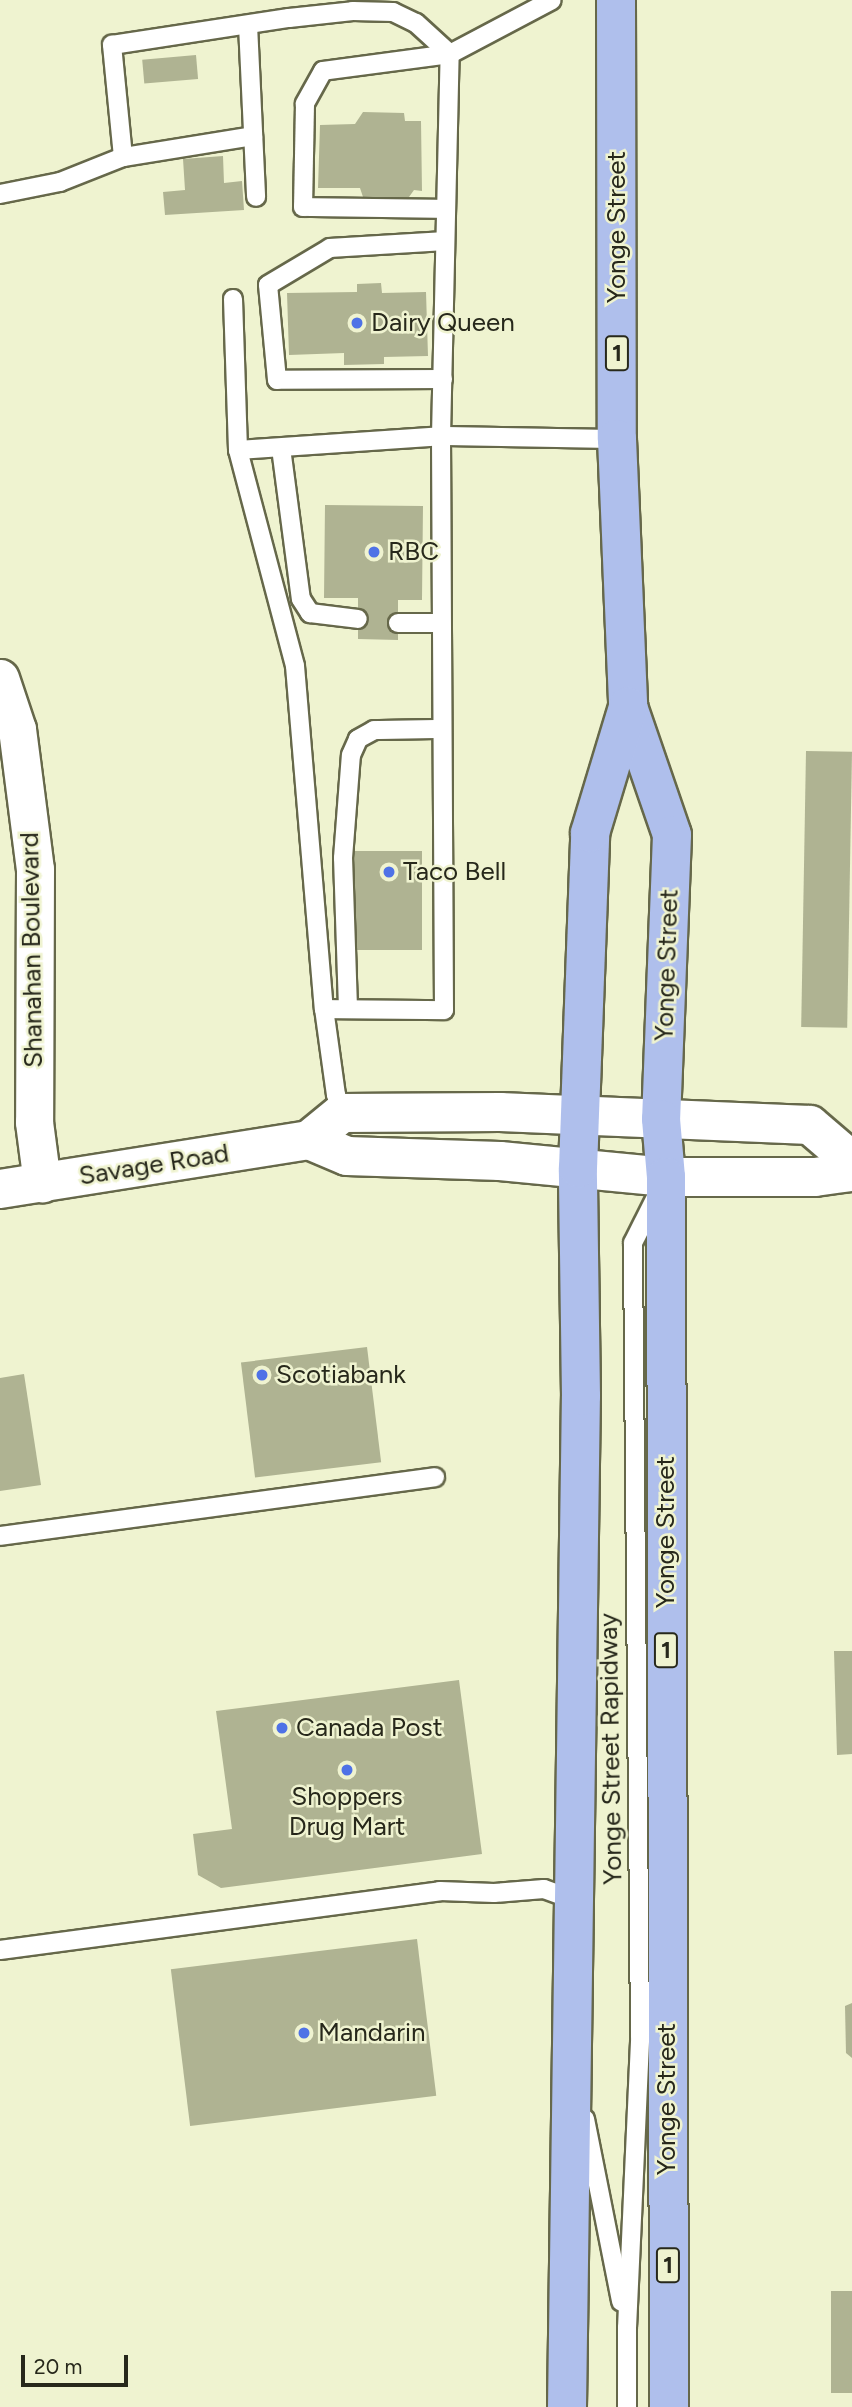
<!DOCTYPE html>
<html>
<head>
<meta charset="utf-8">
<style>
	body { margin:0 }
	#map { position:relative; width:852px; height:2407px; overflow:hidden; background:#eff3d0; font-family:Figtree,sans-serif }
	div>[style] { position:absolute }
	[style*='--x'] { left:calc(var(--x)*1px); top:calc(var(--y)*1px); width:calc(var(--w)*1px); rotate:calc(var(--a)*1deg) }
	.building>* { inset:0; background:#afb392; transform-origin:0 0 }
	.roads { filter:drop-shadow(2px 0 #66684a) drop-shadow(-2px 0 #66684a) drop-shadow(0 2px #66684a) drop-shadow(0 -2px #66684a) }
	.service>* { height:18px; margin:-9px; padding:0 9px; transform-origin:9px; border-radius:9px; background:#fff }
	.minor>* { height:37px; margin:-18.5px; padding:0 18.5px; transform-origin:18.5px; border-radius:18.5px; background:#fff }
	.tertiary>* { height:38px; margin:-19px; padding:0 19px; transform-origin:19px; border-radius:19px; background:#fff }
	.primary>* { height:38px; margin:-19px; padding:0 19px; transform-origin:19px; border-radius:19px; background:#afbfec }
	.dots>* { width:19px; height:19px; translate:-50% -50%; box-sizing:border-box; border:4px solid #eff3d0; border-radius:50% }
	span { translate:-50% -50%; white-space:nowrap; text-align:center; line-height:1.15; -webkit-text-stroke:5px #eff3d0; paint-order:stroke }
	.shield-label span { padding:2px 5px; background:#eff3d0; border:2px solid; border-radius:5px; -webkit-text-stroke-width:0 }
	.shield-label { font-size:24px; color:#27281b; font-weight:700 }
	.street-label { font-size:26px; color:#27281b }
	.poi-label { font-size:26px; color:#27281b }
	.left { translate:0 -50%; text-align:left }
	.scale { position:absolute; left:21px; top:2355px; width:107px; height:32px; box-sizing:border-box; border:4px solid #27281b; border-top:0; padding-left:9px; font-size:21px; line-height:24px; white-space:nowrap; color:#27281b; -webkit-text-stroke:5px #eff3d0; paint-order:stroke }
</style>
</head>
<body>
<div id="map">
	<div class="building">
		<div style="left:196px;top:55px;width:24px;height:54px;rotate:85deg"></div>
		<div style="clip-path:polygon(363px 112px,404px 113px,405px 121px,421px 121px,422px 191px,414px 190px,409px 197px,363px 197px,360px 188px,318px 188px,320px 125px,355px 124px)"></div>
		<div style="clip-path:polygon(223px 156px,224px 183px,242px 181px,244px 210px,165px 215px,163px 192px,185px 190px,183px 159px)"></div>
		<div style="clip-path:polygon(381px 283px,382px 293px,426px 292px,428px 356px,384px 357px,384px 364px,344px 365px,344px 353px,289px 355px,287px 293px,357px 292px,357px 284px)"></div>
		<div style="clip-path:polygon(325px 505px,423px 506px,422px 600px,398px 600px,398px 640px,358px 639px,358px 598px,324px 598px)"></div>
		<div style="left:806px;top:751px;width:46px;height:276px;rotate:1deg"></div>
		<div style="left:354px;top:851px;width:68px;height:99px"></div>
		<div style="left:367px;top:1347px;width:116px;height:127px;rotate:83deg"></div>
		<div style="clip-path:polygon(24px 1374px,41px 1485px,0 1491px,0 1378px)"></div>
		<div style="clip-path:polygon(834px 1651px,852px 1651px,852px 1754px,837px 1755px)"></div>
		<div style="clip-path:polygon(459px 1680px,482px 1854px,221px 1888px,198px 1875px,193px 1834px,232px 1829px,216px 1711px)"></div>
		<div style="left:417px;top:1939px;width:158px;height:248px;rotate:83deg"></div>
		<div style="clip-path:polygon(852px 2003px,852px 2058px,846px 2053px,845px 2006px)"></div>
		<div style="left:831px;top:2291px;width:21px;height:102px"></div>
	</div>
	<div class="roads">
		<div class="service">
			<div style="--x:248;--y:25;--w:172;--a:87.3"></div>
			<div style="--x:253;--y:136;--w:132;--a:170.8"></div>
			<div style="--x:123;--y:157;--w:113;--a:-95.6"></div>
			<div style="--x:112;--y:45;--w:179;--a:-8.7"></div>
			<div style="--x:289;--y:18;--w:64;--a:-6.2"></div>
			<div style="--x:353;--y:11;--w:40;--a:1.4"></div>
			<div style="--x:393;--y:12;--w:25;--a:26"></div>
			<div style="--x:416;--y:23;--w:46;--a:42.4"></div>
			<div style="--x:450;--y:54;--w:115;--a:-27.9"></div>
			<div style="--x:0;--y:194;--w:61;--a:-11.3"></div>
			<div style="--x:60;--y:182;--w:68;--a:-21.6"></div>
			<div style="--x:233;--y:299;--w:151;--a:88.1"></div>
			<div style="--x:238;--y:450;--w:223;--a:75.2"></div>
			<div style="--x:295;--y:666;--w:344;--a:85.2"></div>
			<div style="--x:443;--y:379;--w:166;--a:179.7"></div>
			<div style="--x:277;--y:380;--w:95;--a:-95.4"></div>
			<div style="--x:268;--y:285;--w:72;--a:-30.8"></div>
			<div style="--x:330;--y:248;--w:115;--a:-3.5"></div>
			<div style="--x:281;--y:448;--w:152;--a:82.5"></div>
			<div style="--x:301;--y:599;--w:17;--a:57"></div>
			<div style="--x:310;--y:613;--w:48;--a:7.1"></div>
			<div style="--x:238;--y:450;--w:203;--a:-3.9"></div>
			<div style="--x:441;--y:436;--w:176;--a:1"></div>
			<div style="--x:398;--y:623;--w:43;--a:0"></div>
			<div style="--x:348;--y:1008;--w:150;--a:-91.9"></div>
			<div style="--x:343;--y:858;--w:103;--a:-85.6"></div>
			<div style="--x:351;--y:755;--w:17;--a:-66"></div>
			<div style="--x:358;--y:739;--w:18;--a:-29"></div>
			<div style="--x:374;--y:730;--w:67;--a:-0.9"></div>
			<div style="--x:342;--y:1113;--w:19;--a:-108"></div>
			<div style="--x:336;--y:1095;--w:87;--a:-97.9"></div>
			<div style="--x:324;--y:1009;--w:120;--a:0.5"></div>
			<div style="--x:444;--y:1010;--w:574;--a:-90.3"></div>
			<div style="--x:441;--y:436;--w:382;--a:-88.7"></div>
			<div style="--x:450;--y:54;--w:128;--a:172.4"></div>
			<div style="--x:323;--y:71;--w:38;--a:119"></div>
			<div style="--x:305;--y:104;--w:103;--a:91.1"></div>
			<div style="--x:303;--y:207;--w:141;--a:0.8"></div>
			<div style="--x:0;--y:1536;--w:439;--a:-7.7"></div>
			<div style="--x:0;--y:1950;--w:444;--a:-7.6"></div>
			<div style="--x:440;--y:1891;--w:54;--a:2.1"></div>
			<div style="--x:494;--y:1893;--w:50;--a:-4.6"></div>
			<div style="--x:544;--y:1889;--w:30;--a:20"></div>
			<div style="--x:585;--y:2119;--w:186;--a:78.8"></div>
			<div style="--x:627;--y:2407;--w:79;--a:-90"></div>
			<div style="--x:627;--y:2328;--w:291;--a:-87.4"></div>
			<div style="--x:640;--y:2037;--w:794;--a:-90.51"></div>
			<div style="--x:633;--y:1243;--w:54;--a:-63.4"></div>
		</div>
		<div class="minor">
			<div style="--x:0;--y:678;--w:54;--a:71.6"></div>
			<div style="--x:17;--y:729;--w:141;--a:82.7"></div>
			<div style="--x:35;--y:869;--w:253;--a:90.2"></div>
			<div style="--x:34;--y:1122;--w:62;--a:82.5"></div>
		</div>
		<div class="tertiary">
			<div style="--x:309;--y:1140;--w:41;--a:22.8"></div>
			<div style="--x:347;--y:1156;--w:153;--a:1.9"></div>
			<div style="--x:500;--y:1161;--w:167;--a:5.5"></div>
			<div style="--x:666;--y:1177;--w:149;--a:0"></div>
			<div style="--x:815;--y:1177;--w:37;--a:-8"></div>
			<div style="--x:0;--y:1189;--w:313;--a:-9"></div>
			<div style="--x:309;--y:1140;--w:43;--a:-39.3"></div>
			<div style="--x:342;--y:1113;--w:158;--a:-0.4"></div>
			<div style="--x:500;--y:1112;--w:310;--a:2.4"></div>
			<div style="--x:810;--y:1125;--w:55;--a:40.6"></div>
		</div>
		<div class="primary">
			<div style="--x:616;--y:0;--w:439;--a:89.9"></div>
			<div style="--x:617;--y:439;--w:268;--a:87.6"></div>
			<div style="--x:628;--y:707;--w:135;--a:71"></div>
			<div style="--x:672;--y:835;--w:284;--a:92.2"></div>
			<div style="--x:661;--y:1119;--w:58;--a:85.1"></div>
			<div style="--x:666;--y:1177;--w:1230;--a:89.86"></div>
			<div style="--x:567;--y:2407;--w:1011;--a:-89.21"></div>
			<div style="--x:581;--y:1396;--w:228;--a:-90.8"></div>
			<div style="--x:578;--y:1168;--w:335;--a:-87.9"></div>
			<div style="--x:590;--y:833;--w:132;--a:-73.2"></div>
		</div>
	</div>
	<div class="dots">
		<div style="left:357px;top:323px;background:#4f72e6"></div>
		<div style="left:374px;top:552px;background:#4f72e6"></div>
		<div style="left:389px;top:872px;background:#4f72e6"></div>
		<div style="left:262px;top:1375px;background:#4f72e6"></div>
		<div style="left:282px;top:1728px;background:#4f72e6"></div>
		<div style="left:347px;top:1770px;background:#4f72e6"></div>
		<div style="left:304px;top:2033px;background:#4f72e6"></div>
	</div>
	<div class="shield-label">
		<span style="left:617px;top:353px">1</span>
		<span style="left:666px;top:1650px">1</span>
		<span style="left:668px;top:2265px">1</span>
	</div>
	<div class="street-label">
		<span style="left:617px;top:227px;rotate:-90deg">Yonge Street</span>
		<span style="left:32px;top:950px;rotate:-91deg">Shanahan Boulevard</span>
		<span style="left:667px;top:965px;rotate:-88deg">Yonge Street</span>
		<span style="left:154px;top:1165px;rotate:-9deg">Savage Road</span>
		<span style="left:666px;top:1532px;rotate:-90deg">Yonge Street</span>
		<span style="left:611px;top:1749px;rotate:-91deg">Yonge Street Rapidway</span>
		<span style="left:667px;top:2099px;rotate:-90deg">Yonge Street</span>
	</div>
	<div class="poi-label">
		<span class="left" style="left:371px;top:323px">Dairy Queen</span>
		<span class="left" style="left:388px;top:552px">RBC</span>
		<span class="left" style="left:403px;top:872px">Taco Bell</span>
		<span class="left" style="left:276px;top:1375px">Scotiabank</span>
		<span class="left" style="left:296px;top:1728px">Canada Post</span>
		<span style="left:347px;top:1812px">Shoppers<br>Drug Mart</span>
		<span class="left" style="left:318px;top:2033px">Mandarin</span>
	</div>
	<div class="scale">20 m</div>
</div>
</body>
</html>
